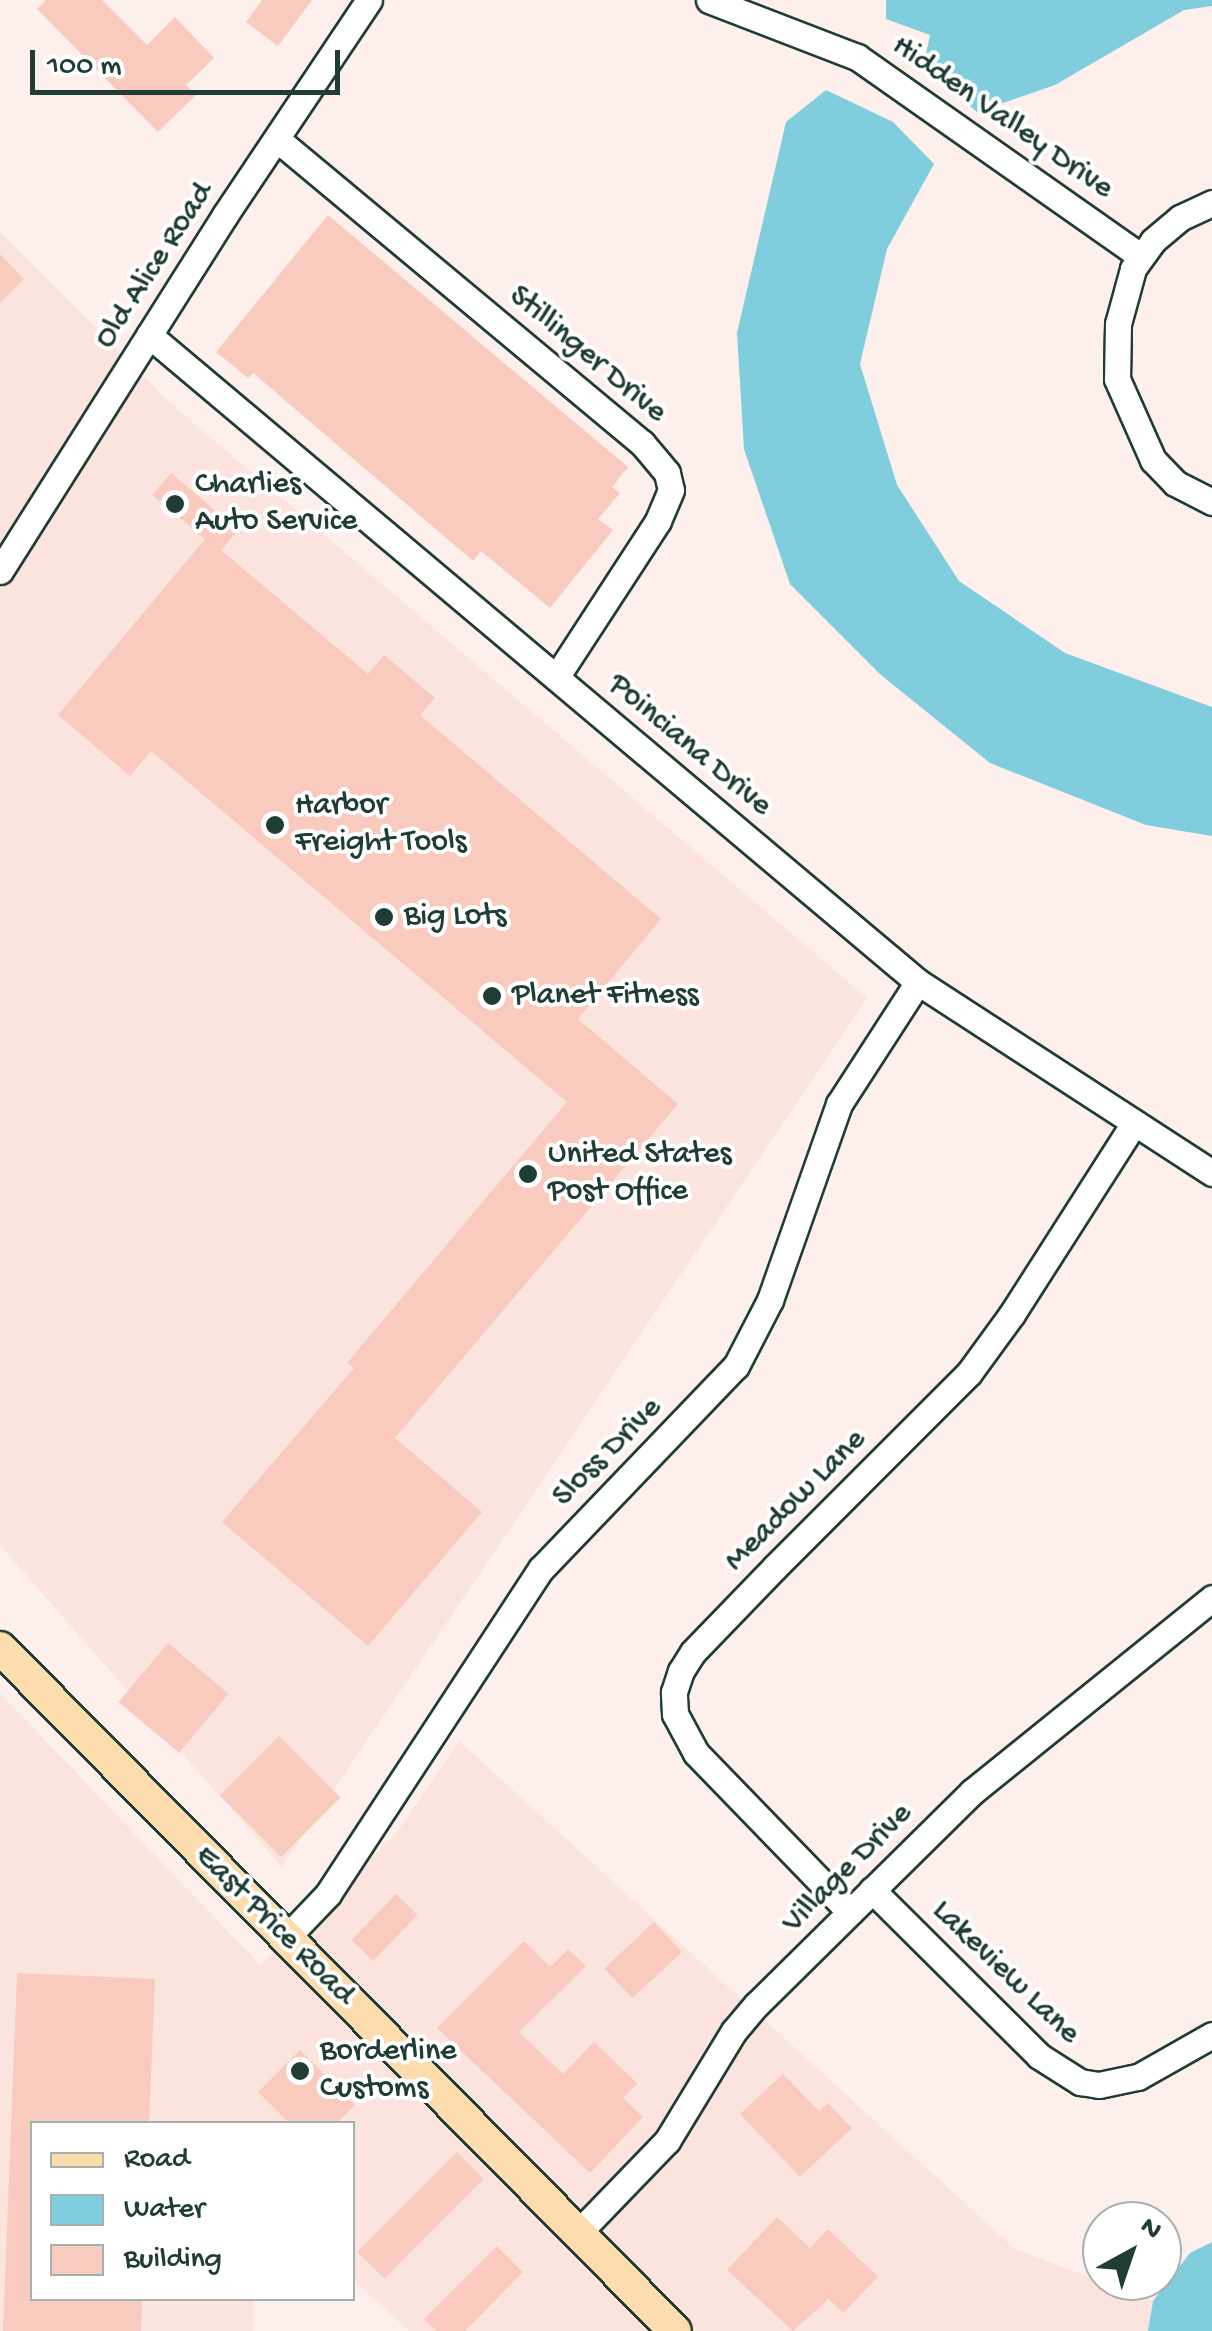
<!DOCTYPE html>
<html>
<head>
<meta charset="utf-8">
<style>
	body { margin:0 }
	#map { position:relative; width:1212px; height:2331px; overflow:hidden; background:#fdefec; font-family:"Gochi Hand",sans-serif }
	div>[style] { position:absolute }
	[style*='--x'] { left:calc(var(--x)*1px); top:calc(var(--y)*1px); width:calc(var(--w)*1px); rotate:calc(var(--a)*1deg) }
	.built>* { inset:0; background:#fce4de }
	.water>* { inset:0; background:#7fcddd }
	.building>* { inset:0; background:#f9cabe; transform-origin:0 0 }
	.roads { filter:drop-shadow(2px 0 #1f3d34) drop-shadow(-2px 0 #1f3d34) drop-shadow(0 2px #1f3d34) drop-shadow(0 -2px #1f3d34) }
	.minor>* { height:25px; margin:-12.5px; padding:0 12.5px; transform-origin:12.5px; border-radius:12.5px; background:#fff }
	.major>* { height:32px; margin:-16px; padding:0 16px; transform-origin:16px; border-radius:16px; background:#fcdcac }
	.dots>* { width:28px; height:28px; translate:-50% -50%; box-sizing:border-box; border:5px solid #fff; border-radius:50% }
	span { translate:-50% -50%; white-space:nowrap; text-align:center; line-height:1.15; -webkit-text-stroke:8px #fff; paint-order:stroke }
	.street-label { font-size:32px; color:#1f3d34 }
	.poi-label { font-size:32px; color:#1f3d34 }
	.left { translate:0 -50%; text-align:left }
	.legend { position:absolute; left:30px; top:2121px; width:325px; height:180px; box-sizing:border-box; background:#fff; border:2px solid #a5b1ae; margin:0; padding:12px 18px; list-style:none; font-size:30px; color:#1f3d34 }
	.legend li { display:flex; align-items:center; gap:20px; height:50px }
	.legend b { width:50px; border:2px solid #a5b1ae }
	.north { position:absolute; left:1082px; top:2201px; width:100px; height:100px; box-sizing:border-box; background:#fff; border:2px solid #a5b1ae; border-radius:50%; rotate:40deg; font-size:28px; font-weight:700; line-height:40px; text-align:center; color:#1f3d34 }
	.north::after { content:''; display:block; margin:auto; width:35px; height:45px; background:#1f3d34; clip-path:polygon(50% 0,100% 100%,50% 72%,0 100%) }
	.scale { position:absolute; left:30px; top:50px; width:310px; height:45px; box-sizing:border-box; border:5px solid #1f3d34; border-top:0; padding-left:12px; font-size:30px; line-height:35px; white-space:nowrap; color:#1f3d34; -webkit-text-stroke:8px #fff; paint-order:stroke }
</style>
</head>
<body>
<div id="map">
	<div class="built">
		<div style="clip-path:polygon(0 232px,169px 402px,867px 998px,282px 1867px,0 1545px)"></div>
		<div style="clip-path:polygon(0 1693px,260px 1965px,395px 1835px,459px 1741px,1015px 2249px,1153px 2301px,1148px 2331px,409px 2331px,353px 2280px,352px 2124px,32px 2124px,32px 2298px,254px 2299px,253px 2331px,0 2331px)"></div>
	</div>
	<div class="water">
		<div style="clip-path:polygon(886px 0,1212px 0,1212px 6px,1184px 10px,1055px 85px,977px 112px,924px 64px,930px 35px,886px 19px)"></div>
		<div style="clip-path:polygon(826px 90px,893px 122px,934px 164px,887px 249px,860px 364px,897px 485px,959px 581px,1065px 653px,1212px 707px,1212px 836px,1146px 825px,990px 763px,881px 675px,790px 584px,744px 449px,737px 333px,786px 122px)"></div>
		<div style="clip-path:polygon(1212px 2242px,1212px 2331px,1148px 2331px,1153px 2301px,1190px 2253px)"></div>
	</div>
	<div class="building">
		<div style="clip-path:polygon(46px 0,102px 0,147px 45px,175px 17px,214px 58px,186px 85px,196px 95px,158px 132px,37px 9px)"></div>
		<div style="clip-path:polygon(262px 0,312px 0,278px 46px,246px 22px)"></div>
		<div style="clip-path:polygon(328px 215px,628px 467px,612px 487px,620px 493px,598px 519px,613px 530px,550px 608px,481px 551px,473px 561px,253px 373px,248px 378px,216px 352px)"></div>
		<div style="clip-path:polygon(0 254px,24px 279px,0 303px)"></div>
		<div style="clip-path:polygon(171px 473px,238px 530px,221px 550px,368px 674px,384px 655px,435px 698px,420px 715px,661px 919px,578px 1019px,678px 1104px,395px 1438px,482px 1512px,368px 1646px,222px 1522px,354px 1368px,347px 1363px,567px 1102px,151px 751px,130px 776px,58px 715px,205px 539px,152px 495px)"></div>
		<div style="left:168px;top:1643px;width:79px;height:77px;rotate:40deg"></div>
		<div style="left:279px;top:1736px;width:87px;height:84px;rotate:45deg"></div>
		<div style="left:396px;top:1894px;width:30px;height:64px;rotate:44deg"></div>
		<div style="left:654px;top:1922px;width:41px;height:68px;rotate:47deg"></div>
		<div style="clip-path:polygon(524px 1941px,550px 1967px,568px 1949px,586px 1966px,519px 2032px,563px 2074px,594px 2042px,637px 2083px,623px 2098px,643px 2117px,590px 2173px,437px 2028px)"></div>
		<div style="clip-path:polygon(17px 1973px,155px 1979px,149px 2124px,32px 2124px,32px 2298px,142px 2298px,141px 2331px,3px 2331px)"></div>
		<div style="clip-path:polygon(300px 2050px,355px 2105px,336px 2124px,290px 2124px,258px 2092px)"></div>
		<div style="clip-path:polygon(783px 2074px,819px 2111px,828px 2103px,852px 2128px,800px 2177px,740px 2114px)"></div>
		<div style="left:457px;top:2152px;width:38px;height:141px;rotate:45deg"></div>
		<div style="clip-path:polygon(777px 2217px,810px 2248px,828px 2229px,878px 2277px,843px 2313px,829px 2299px,793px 2331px,727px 2270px)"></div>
		<div style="clip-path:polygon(497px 2246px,523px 2272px,465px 2331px,436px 2331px,424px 2319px)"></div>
	</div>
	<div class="roads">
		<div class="minor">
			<div style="--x:709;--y:0;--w:159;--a:21.1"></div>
			<div style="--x:857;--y:57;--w:346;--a:35.1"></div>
			<div style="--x:278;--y:140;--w:474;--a:39.8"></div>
			<div style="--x:642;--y:443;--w:39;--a:50"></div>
			<div style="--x:667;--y:473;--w:17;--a:77"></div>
			<div style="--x:671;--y:490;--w:34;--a:113"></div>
			<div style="--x:658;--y:521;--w:185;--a:123.1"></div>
			<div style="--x:1212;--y:203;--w:35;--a:155"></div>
			<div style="--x:1180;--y:218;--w:35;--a:140"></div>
			<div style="--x:1153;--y:241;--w:34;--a:126"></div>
			<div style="--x:1133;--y:269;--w:57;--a:105.3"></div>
			<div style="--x:1118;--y:324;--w:55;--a:91"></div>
			<div style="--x:1117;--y:379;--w:89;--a:66"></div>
			<div style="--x:1153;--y:460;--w:32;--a:46"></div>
			<div style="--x:1175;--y:483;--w:42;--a:27.2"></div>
			<div style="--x:149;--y:335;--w:1005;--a:40.08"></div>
			<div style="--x:918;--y:982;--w:351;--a:33"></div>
			<div style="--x:0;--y:571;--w:421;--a:-57.7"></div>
			<div style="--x:225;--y:215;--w:259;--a:-56.2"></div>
			<div style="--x:872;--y:1890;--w:235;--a:44.8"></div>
			<div style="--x:1039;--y:2056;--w:49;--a:32.4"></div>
			<div style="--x:1080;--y:2082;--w:19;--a:9"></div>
			<div style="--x:1099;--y:2085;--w:40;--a:-12"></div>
			<div style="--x:1138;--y:2077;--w:85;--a:-29.6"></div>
			<div style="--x:850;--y:1912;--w:221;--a:-134.1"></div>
			<div style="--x:696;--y:1753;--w:44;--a:-118.3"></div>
			<div style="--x:675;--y:1714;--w:22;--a:-93"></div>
			<div style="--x:674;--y:1692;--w:22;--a:-72"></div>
			<div style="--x:681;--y:1671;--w:22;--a:-58"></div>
			<div style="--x:693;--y:1652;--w:118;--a:-46"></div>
			<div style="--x:775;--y:1567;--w:274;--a:-45"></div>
			<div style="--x:969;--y:1373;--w:73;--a:-53.9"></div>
			<div style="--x:1012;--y:1314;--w:227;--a:-57.4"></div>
			<div style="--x:286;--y:1938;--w:61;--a:-46.3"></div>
			<div style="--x:328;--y:1894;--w:389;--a:-56.8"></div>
			<div style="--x:541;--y:1569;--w:281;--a:-46.2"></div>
			<div style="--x:736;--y:1366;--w:74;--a:-62.7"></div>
			<div style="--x:770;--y:1300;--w:208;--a:-70.6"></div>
			<div style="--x:839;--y:1104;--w:145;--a:-57.1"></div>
			<div style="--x:579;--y:2232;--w:127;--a:-46"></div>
			<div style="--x:667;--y:2141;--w:129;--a:-58.7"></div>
			<div style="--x:734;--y:2031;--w:35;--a:-50"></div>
			<div style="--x:757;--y:2004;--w:302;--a:-44.6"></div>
			<div style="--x:972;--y:1792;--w:309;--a:-38.9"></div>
		</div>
		<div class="major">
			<div style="--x:0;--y:1648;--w:960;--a:45.34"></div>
		</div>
	</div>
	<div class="dots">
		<div style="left:175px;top:504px;background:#1f3d34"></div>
		<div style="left:275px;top:825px;background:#1f3d34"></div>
		<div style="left:384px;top:917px;background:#1f3d34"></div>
		<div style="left:492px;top:996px;background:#1f3d34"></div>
		<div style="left:528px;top:1174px;background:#1f3d34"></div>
		<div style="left:300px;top:2071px;background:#1f3d34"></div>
	</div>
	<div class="street-label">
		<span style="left:1002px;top:118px;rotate:35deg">Hidden Valley Drive</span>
		<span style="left:155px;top:266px;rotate:-57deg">Old Alice Road</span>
		<span style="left:587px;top:355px;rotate:40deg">Stillinger Drive</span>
		<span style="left:689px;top:746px;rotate:40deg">Poinciana Drive</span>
		<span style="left:608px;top:1453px;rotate:-45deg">Sloss Drive</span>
		<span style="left:796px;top:1501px;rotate:-45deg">Meadow Lane</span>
		<span style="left:848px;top:1869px;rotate:-45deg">Village Drive</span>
		<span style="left:274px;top:1926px;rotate:45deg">East Price Road</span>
		<span style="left:1005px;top:1973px;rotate:44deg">Lakeview Lane</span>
	</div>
	<div class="poi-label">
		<span class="left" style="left:195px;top:504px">Charlies<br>Auto Service</span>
		<span class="left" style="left:295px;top:825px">Harbor<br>Freight Tools</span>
		<span class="left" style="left:404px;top:917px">Big Lots</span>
		<span class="left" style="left:512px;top:996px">Planet Fitness</span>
		<span class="left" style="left:548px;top:1174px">United States<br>Post Office</span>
		<span class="left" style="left:320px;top:2071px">Borderline<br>Customs</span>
	</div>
	<ul class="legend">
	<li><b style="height:12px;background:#fcdcac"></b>Road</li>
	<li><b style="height:28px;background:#7fcddd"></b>Water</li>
	<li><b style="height:28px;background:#f9cabe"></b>Building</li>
	</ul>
	<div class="north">N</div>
	<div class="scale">100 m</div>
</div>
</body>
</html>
